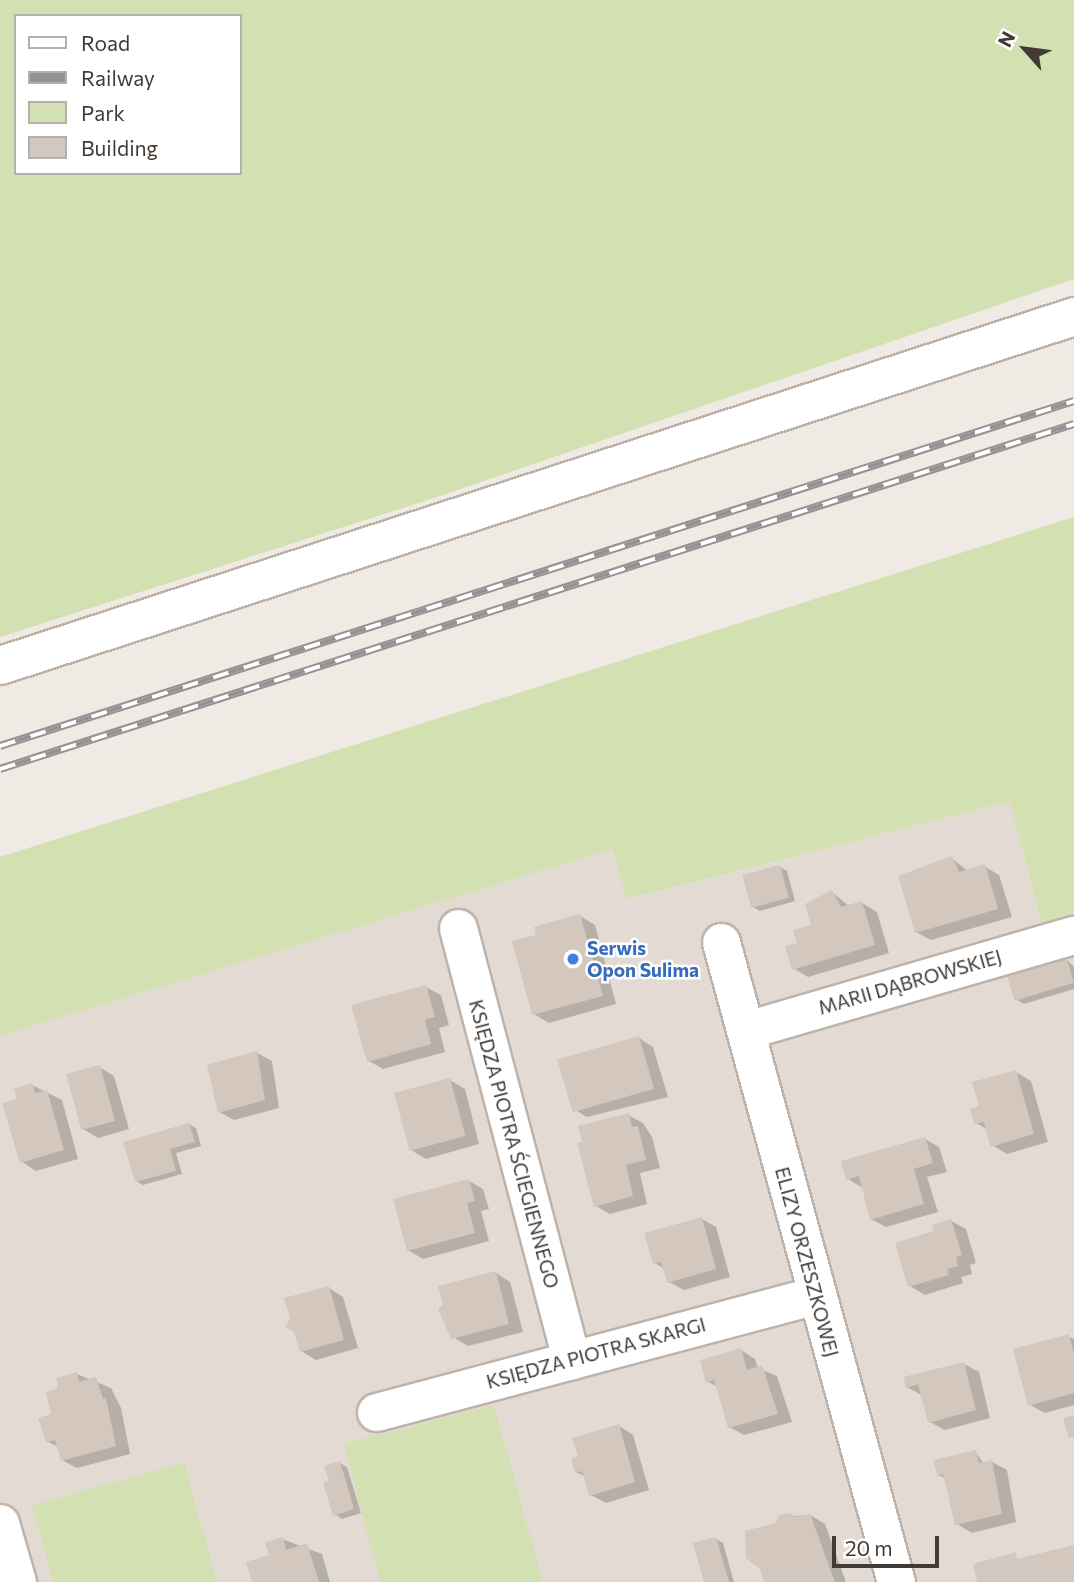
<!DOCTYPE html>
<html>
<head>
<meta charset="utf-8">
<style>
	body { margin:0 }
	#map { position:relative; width:1074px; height:1582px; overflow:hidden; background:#f0eae4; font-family:Commissioner,sans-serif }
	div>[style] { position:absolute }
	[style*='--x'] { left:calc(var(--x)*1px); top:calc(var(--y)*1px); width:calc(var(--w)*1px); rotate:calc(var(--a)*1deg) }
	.residential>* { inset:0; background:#e3dbd3 }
	.green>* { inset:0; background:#d3e0b1 }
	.shadow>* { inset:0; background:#0003 }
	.building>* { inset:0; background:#d3c7be; transform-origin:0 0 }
	.roads { filter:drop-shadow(2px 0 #bdb3ab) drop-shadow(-2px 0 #bdb3ab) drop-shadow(0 2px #bdb3ab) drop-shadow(0 -2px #bdb3ab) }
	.minor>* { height:37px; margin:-18.5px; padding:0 18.5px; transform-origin:18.5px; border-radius:18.5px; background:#fff }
	.rail>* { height:8px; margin-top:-4px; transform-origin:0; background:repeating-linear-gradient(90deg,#fff 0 16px,#939393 0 32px); box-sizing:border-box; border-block:2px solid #939393 }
	.dots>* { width:19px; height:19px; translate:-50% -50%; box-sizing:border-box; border:4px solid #fff; border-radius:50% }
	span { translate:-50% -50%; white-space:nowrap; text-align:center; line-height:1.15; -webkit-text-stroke:5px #fff; paint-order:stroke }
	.shop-label { font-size:19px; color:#366cbe; font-weight:700 }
	.left { translate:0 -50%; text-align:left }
	.street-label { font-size:19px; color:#413a35 }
	.legend { position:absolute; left:14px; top:14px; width:228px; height:161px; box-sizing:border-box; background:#fff; border:2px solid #b3b0ae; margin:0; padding:9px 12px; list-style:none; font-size:21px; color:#413a35 }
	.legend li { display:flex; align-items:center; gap:14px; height:35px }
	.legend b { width:35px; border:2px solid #b3b0ae }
	.north { position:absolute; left:990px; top:14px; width:70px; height:70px; -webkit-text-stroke:5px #fff; paint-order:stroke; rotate:298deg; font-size:19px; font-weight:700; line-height:28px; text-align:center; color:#413a35 }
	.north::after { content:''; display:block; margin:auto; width:24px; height:32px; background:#413a35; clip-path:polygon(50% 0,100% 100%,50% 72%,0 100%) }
	.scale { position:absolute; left:832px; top:1536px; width:107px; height:32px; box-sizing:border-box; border:4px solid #413a35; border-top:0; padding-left:9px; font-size:21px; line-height:24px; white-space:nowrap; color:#413a35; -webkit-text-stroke:5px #fff; paint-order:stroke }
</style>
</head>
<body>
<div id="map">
	<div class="residential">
		<div style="clip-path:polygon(1011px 802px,1042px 923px,1074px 912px,1074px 1582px,0 1582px,0 1036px,613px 849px,628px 899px)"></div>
	</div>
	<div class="green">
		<div style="clip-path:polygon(evenodd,0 0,1074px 0,1074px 279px,431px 499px,0 637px,0 0,16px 16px,240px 16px,240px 173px,16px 173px,16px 16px)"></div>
		<div style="clip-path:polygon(1074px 517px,1074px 912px,1042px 923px,1010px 802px,627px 899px,613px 849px,0 1036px,0 857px)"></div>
		<div style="clip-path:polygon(494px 1405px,543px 1582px,380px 1582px,344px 1444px)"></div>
		<div style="clip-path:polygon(184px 1463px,217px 1582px,53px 1582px,32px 1505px)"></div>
	</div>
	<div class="shadow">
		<div style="clip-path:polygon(951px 858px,968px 871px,984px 866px,999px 875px,1012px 917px,931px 940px,916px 932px)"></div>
		<div style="clip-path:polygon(780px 867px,787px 871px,795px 901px,760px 911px,753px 907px)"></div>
		<div style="clip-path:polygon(832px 892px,850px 907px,862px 903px,877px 912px,889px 953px,808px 977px,793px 968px,799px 944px)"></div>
		<div style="clip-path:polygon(580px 916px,595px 925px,616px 1004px,549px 1023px,534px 1014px,538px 936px)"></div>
		<div style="clip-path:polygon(1066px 959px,1074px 967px,1074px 989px,1024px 1004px,1017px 1000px)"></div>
		<div style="clip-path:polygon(426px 987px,441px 995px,449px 1025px,439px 1028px,445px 1052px,383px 1069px,369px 1061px)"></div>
		<div style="clip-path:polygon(639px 1038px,653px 1047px,668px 1097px,587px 1117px,572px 1108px)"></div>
		<div style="clip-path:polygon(257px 1053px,272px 1061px,279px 1108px,234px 1120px,219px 1112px)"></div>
		<div style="clip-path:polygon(99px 1067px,114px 1076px,129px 1129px,98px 1138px,83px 1129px)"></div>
		<div style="clip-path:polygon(1016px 1072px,1031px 1081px,1048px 1142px,1007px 1154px,992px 1145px,988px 1130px,976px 1123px,981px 1108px)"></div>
		<div style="clip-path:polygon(450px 1080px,465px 1089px,479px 1144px,426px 1159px,411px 1150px)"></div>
		<div style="clip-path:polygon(32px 1085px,62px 1100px,78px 1159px,36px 1171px,22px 1162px)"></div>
		<div style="clip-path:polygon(628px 1115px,643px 1123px,652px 1137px,660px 1168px,640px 1173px,647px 1204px,610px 1214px,596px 1206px)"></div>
		<div style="clip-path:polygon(189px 1124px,196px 1128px,201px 1146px,176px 1153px,182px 1174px,143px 1185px,136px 1181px)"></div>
		<div style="clip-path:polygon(925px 1139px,939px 1147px,947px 1172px,927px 1177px,938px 1212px,886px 1227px,871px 1219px,863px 1188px,848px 1179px)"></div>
		<div style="clip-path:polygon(469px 1181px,483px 1189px,489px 1209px,481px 1211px,489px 1241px,423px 1259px,408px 1250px)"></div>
		<div style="clip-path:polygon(702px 1219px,716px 1227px,730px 1277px,684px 1290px,669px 1282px,665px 1269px,655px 1263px)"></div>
		<div style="clip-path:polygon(951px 1221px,966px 1229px,976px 1263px,970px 1265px,972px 1274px,961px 1277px,963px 1283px,925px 1295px,910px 1286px,936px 1233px)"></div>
		<div style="clip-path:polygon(496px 1273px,510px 1282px,523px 1332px,468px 1346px,453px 1337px)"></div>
		<div style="clip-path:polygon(329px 1288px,343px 1297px,358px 1348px,316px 1360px,301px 1351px)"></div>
		<div style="clip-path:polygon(1068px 1336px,1074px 1339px,1074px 1405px,1045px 1413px,1030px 1405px)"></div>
		<div style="clip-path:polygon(741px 1350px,755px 1359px,758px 1368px,777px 1376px,792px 1422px,744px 1435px,729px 1427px,718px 1387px,708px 1382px)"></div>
		<div style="clip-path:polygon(964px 1364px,979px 1372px,990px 1418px,945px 1430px,930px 1422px,923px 1396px,907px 1387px)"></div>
		<div style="clip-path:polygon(77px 1374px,111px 1388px,121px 1408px,130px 1454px,77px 1468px,62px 1460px,58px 1447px,47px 1441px,61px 1389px)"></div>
		<div style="clip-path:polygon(619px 1426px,633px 1435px,649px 1490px,606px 1503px,591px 1495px,586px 1477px,576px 1472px,580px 1457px)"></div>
		<div style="clip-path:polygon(975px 1451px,984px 1464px,992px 1462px,1007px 1470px,1016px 1522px,972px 1533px,957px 1524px,946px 1479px,939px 1475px)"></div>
		<div style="clip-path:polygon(340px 1463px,347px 1467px,361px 1513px,342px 1519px,335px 1514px,331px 1483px)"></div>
		<div style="clip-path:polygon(810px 1515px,825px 1524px,846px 1582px,765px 1582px,780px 1517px)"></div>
		<div style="clip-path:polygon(282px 1539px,322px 1554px,330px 1582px,254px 1582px)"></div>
		<div style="clip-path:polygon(716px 1539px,723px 1543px,734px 1582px,706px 1582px)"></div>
	</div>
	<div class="building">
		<div style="clip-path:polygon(952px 856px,959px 872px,985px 864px,998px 909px,915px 933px,898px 876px)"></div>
		<div style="left:780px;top:865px;width:34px;height:39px;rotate:75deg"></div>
		<div style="clip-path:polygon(832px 890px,841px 907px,862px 901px,875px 945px,792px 970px,785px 946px,797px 943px,793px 930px,811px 925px,805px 904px)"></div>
		<div style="clip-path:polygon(580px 914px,603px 996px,532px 1015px,512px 941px,536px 935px,534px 927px)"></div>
		<div style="left:1066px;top:957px;width:27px;height:62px;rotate:73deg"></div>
		<div style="clip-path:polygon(426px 985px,435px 1017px,425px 1020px,431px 1044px,367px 1062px,351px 1005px)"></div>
		<div style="left:639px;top:1036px;width:55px;height:85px;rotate:74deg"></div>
		<div style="clip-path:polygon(257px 1051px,265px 1100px,218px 1113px,207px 1065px)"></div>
		<div style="left:100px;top:1065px;width:58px;height:35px;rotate:75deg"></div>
		<div style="clip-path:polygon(1016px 1070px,1034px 1134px,990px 1147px,984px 1122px,974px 1124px,970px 1109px,979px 1106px,972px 1082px)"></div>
		<div style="left:450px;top:1078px;width:60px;height:58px;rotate:75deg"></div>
		<div style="clip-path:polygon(32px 1083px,35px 1093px,47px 1090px,64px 1150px,20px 1163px,2px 1103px,17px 1099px,14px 1089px)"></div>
		<div style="clip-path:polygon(629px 1113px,632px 1127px,638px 1126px,646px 1160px,626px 1165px,633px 1196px,594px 1207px,577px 1143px,582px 1142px,578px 1126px)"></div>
		<div style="clip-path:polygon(189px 1123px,195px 1142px,170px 1149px,176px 1171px,135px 1182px,123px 1142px)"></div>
		<div style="clip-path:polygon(925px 1137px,933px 1163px,914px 1169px,924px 1204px,870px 1220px,859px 1176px,846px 1180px,841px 1161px)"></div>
		<div style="clip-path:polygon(469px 1179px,475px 1201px,467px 1203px,475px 1233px,407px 1251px,393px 1199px)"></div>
		<div style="clip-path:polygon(702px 1217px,716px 1269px,667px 1283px,661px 1262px,653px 1264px,644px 1233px)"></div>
		<div style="clip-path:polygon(951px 1219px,962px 1255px,956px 1257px,958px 1266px,947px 1269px,949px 1275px,908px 1287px,895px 1243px,934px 1231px,932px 1225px)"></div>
		<div style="clip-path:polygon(496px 1271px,509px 1324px,451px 1339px,438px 1309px,443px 1305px,438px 1286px)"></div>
		<div style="clip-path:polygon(329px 1286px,344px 1340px,300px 1352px,294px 1332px,285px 1327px,290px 1318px,284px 1298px)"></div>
		<div style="clip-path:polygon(1069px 1334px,1074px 1353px,1074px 1393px,1028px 1406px,1013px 1349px)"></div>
		<div style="clip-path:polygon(741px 1348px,747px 1370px,762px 1365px,778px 1414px,728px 1428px,714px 1380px,706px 1383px,700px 1360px)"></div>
		<div style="clip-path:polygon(964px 1362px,976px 1410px,928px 1423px,918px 1384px,906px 1388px,903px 1377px)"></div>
		<div style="clip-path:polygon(77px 1372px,79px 1382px,96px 1377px,103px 1399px,106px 1398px,116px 1446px,61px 1461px,55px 1440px,46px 1442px,38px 1418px,51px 1414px,46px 1392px,58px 1388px,56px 1378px)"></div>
		<div style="clip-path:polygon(1074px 1415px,1074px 1437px,1069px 1438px,1063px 1418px)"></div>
		<div style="clip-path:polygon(619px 1424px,635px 1482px,589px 1496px,582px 1471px,575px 1473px,571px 1459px,578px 1456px,572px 1438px)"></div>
		<div style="clip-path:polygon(976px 1450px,979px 1463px,992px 1460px,1002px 1514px,955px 1525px,943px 1474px,938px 1476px,933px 1460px)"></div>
		<div style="clip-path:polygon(340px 1461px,354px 1509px,333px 1516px,323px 1483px,329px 1481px,324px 1466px)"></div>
		<div style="clip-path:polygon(789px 1513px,797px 1517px,810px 1514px,835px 1582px,764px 1582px,760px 1569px,746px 1558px,745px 1531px,776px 1523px,779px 1515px)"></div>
		<div style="clip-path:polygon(283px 1537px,286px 1550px,307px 1543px,319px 1582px,252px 1582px,246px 1562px,269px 1555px,265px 1542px)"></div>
		<div style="clip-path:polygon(716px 1537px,729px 1582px,704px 1582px,693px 1543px)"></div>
		<div style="clip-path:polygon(1074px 1545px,1074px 1582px,977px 1582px,973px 1564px,1016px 1552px,1017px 1559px)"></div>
	</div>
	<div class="roads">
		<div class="minor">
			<div style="--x:0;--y:665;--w:1129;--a:-18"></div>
			<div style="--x:458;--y:928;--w:447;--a:75.3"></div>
			<div style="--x:721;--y:942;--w:663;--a:74.71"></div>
			<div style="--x:746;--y:1030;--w:341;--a:-16.2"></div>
			<div style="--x:376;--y:1412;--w:454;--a:-14.9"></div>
			<div style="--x:0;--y:1523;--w:61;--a:73.9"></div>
		</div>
	</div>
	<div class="rail">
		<div style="--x:0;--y:746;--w:1128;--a:-17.81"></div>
		<div style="--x:0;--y:769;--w:1128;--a:-17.81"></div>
	</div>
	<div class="dots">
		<div style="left:573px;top:959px;background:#3f7fe0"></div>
	</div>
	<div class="shop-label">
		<span class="left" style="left:587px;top:959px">Serwis<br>Opon Sulima</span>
	</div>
	<div class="street-label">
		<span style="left:910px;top:982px;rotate:-16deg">MARII DĄBROWSKIEJ</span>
		<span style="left:514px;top:1144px;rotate:75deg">KSIĘDZA PIOTRA ŚCIEGIENNEGO</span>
		<span style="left:807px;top:1262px;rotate:75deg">ELIZY ORZESZKOWEJ</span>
		<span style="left:596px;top:1353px;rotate:-15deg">KSIĘDZA PIOTRA SKARGI</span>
	</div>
	<ul class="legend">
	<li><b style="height:9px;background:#fff"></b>Road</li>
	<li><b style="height:9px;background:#939393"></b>Railway</li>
	<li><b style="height:19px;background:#d3e0b1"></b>Park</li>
	<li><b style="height:19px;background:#d3c7be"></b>Building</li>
	</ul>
	<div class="north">N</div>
	<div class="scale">20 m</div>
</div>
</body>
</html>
